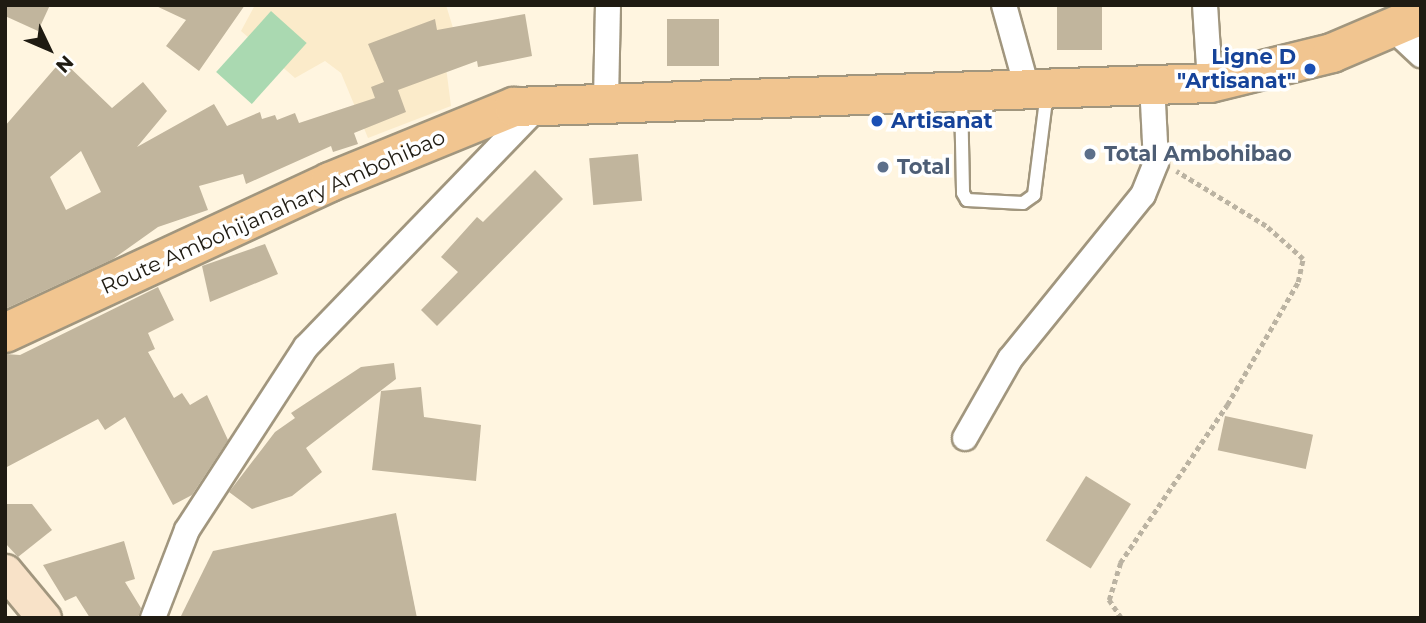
<!DOCTYPE html>
<html>
<head>
<meta charset="utf-8">
<style>
	body { margin:0 }
	#map { position:relative; width:1426px; height:623px; overflow:hidden; background:#fff5e0; font-family:Montserrat,sans-serif }
	div>[style] { position:absolute }
	[style*='--x'] { left:calc(var(--x)*1px); top:calc(var(--y)*1px); width:calc(var(--w)*1px); rotate:calc(var(--a)*1deg) }
	.built>* { inset:0; background:#fbebca }
	.green>* { inset:0; background:#aad9b1; transform-origin:0 0 }
	.building>* { inset:0; background:#c1b59d; transform-origin:0 0 }
	.path>* { height:4.5px; margin-top:-2.25px; transform-origin:0; background:repeating-linear-gradient(90deg,#bbb3a2 0 5px,transparent 0 8.5px) }
	.roads { filter:drop-shadow(2px 0 #a1967e) drop-shadow(-2px 0 #a1967e) drop-shadow(0 2px #a1967e) drop-shadow(0 -2px #a1967e) }
	.lane>* { height:12px; margin:-6px; padding:0 6px; transform-origin:6px; border-radius:6px; background:#fff }
	.street>* { height:24px; margin:-12px; padding:0 12px; transform-origin:12px; border-radius:12px; background:#fff }
	.secondary>* { height:33px; margin:-16.5px; padding:0 16.5px; transform-origin:16.5px; border-radius:16.5px; background:#f8e2c8 }
	.primary>* { height:38px; margin:-19px; padding:0 19px; transform-origin:19px; border-radius:19px; background:#f1c590 }
	.dots>* { width:19px; height:19px; translate:-50% -50%; box-sizing:border-box; border:4px solid #fff; border-radius:50% }
	span { translate:-50% -50%; white-space:nowrap; text-align:center; line-height:1.15; -webkit-text-stroke:7px #fff; paint-order:stroke }
	.transit-label { font-size:21px; color:#164399; font-weight:700 }
	.right { translate:-100% -50%; text-align:right }
	.left { translate:0 -50%; text-align:left }
	.service-label { font-size:21px; color:#4e5e75; font-weight:700 }
	.street-label { font-size:21px; color:#1f1b12 }
	.frame { position:absolute; inset:0; border:7px solid #1f1b12; pointer-events:none }
	.north { position:absolute; left:14px; top:14px; width:70px; height:70px; -webkit-text-stroke:5px #fff; paint-order:stroke; rotate:134deg; font-size:19px; font-weight:700; line-height:28px; text-align:center; color:#1f1b12 }
	.north::after { content:''; display:block; margin:auto; width:24px; height:32px; background:#1f1b12; clip-path:polygon(50% 0,100% 100%,50% 72%,0 100%) }
</style>
</head>
<body>
<div id="map">
	<div class="built">
		<div style="clip-path:polygon(255px 5px,446px 5px,457px 41px,443px 44px,451px 106px,368px 138px,341px 73px,325px 61px,295px 78px,241px 31px)"></div>
	</div>
	<div class="green">
		<div style="left:271px;top:11px;width:48px;height:82px;rotate:42deg"></div>
	</div>
	<div class="building">
		<div style="clip-path:polygon(5px 5px,50px 5px,38px 31px,5px 16px)"></div>
		<div style="clip-path:polygon(154px 5px,245px 5px,199px 71px,166px 46px,186px 20px)"></div>
		<div style="left:1057px;top:5px;width:45px;height:45px"></div>
		<div style="clip-path:polygon(evenodd,525px 14px,532px 56px,478px 67px,477px 61px,398px 90px,406px 112px,354px 133px,358px 144px,333px 152px,331px 146px,246px 184px,243px 174px,199px 186px,208px 210px,158px 227px,113px 259px,5px 309px,5px 126px,62px 60px,112px 108px,143px 82px,167px 111px,137px 147px,214px 104px,227px 126px,260px 112px,262px 119px,275px 115px,277px 120px,295px 113px,299px 123px,375px 98px,371px 87px,384px 82px,368px 44px,435px 19px,437px 30px,525px 14px,81px 151px,101px 192px,66px 210px,50px 177px,81px 151px)"></div>
		<div style="left:667px;top:19px;width:52px;height:47px"></div>
		<div style="left:638px;top:154px;width:47px;height:49px;rotate:85deg"></div>
		<div style="clip-path:polygon(535px 170px,563px 199px,437px 326px,421px 310px,458px 272px,441px 257px,477px 217px,483px 222px)"></div>
		<div style="clip-path:polygon(265px 244px,278px 274px,210px 302px,202px 266px)"></div>
		<div style="clip-path:polygon(158px 287px,174px 320px,148px 333px,155px 349px,148px 352px,174px 398px,182px 393px,190px 405px,207px 395px,228px 440px,192px 495px,173px 505px,125px 417px,105px 430px,98px 419px,5px 468px,5px 354px,20px 355px)"></div>
		<div style="clip-path:polygon(394px 363px,396px 379px,306px 448px,322px 472px,292px 496px,252px 509px,229px 492px,275px 432px,295px 418px,291px 413px,361px 367px)"></div>
		<div style="clip-path:polygon(421px 387px,424px 417px,481px 425px,476px 481px,372px 470px,381px 391px)"></div>
		<div style="left:1225px;top:416px;width:90px;height:35px;rotate:12deg"></div>
		<div style="left:1086px;top:476px;width:53px;height:76px;rotate:32deg"></div>
		<div style="clip-path:polygon(5px 504px,32px 504px,52px 530px,18px 557px,5px 543px)"></div>
		<div style="clip-path:polygon(396px 513px,417px 618px,180px 618px,213px 551px)"></div>
		<div style="clip-path:polygon(124px 541px,135px 579px,125px 582px,141px 608px,138px 618px,90px 618px,76px 596px,65px 601px,43px 565px)"></div>
	</div>
	<div class="path">
		<div style="--x:1121;--y:618;--w:22;--a:-124"></div>
		<div style="--x:1109;--y:600;--w:39;--a:-73"></div>
		<div style="--x:1120;--y:563;--w:191;--a:-55.9"></div>
		<div style="--x:1227;--y:405;--w:142;--a:-60"></div>
		<div style="--x:1298;--y:282;--w:24;--a:-78"></div>
		<div style="--x:1303;--y:259;--w:50;--a:-138.3"></div>
		<div style="--x:1266;--y:226;--w:105;--a:-148.6"></div>
	</div>
	<div class="roads">
		<div class="lane">
			<div style="--x:961;--y:95;--w:98;--a:88.8"></div>
			<div style="--x:963;--y:193;--w:8;--a:60"></div>
			<div style="--x:967;--y:200;--w:56;--a:3.1"></div>
			<div style="--x:1023;--y:203;--w:14;--a:-36"></div>
			<div style="--x:1034;--y:195;--w:104;--a:-82.8"></div>
		</div>
		<div class="street">
			<div style="--x:1004;--y:5;--w:86;--a:74.5"></div>
			<div style="--x:1205;--y:5;--w:78;--a:86.3"></div>
			<div style="--x:1392;--y:28;--w:40;--a:43"></div>
			<div style="--x:606;--y:100;--w:95;--a:-88.8"></div>
			<div style="--x:965;--y:438;--w:91;--a:-60.3"></div>
			<div style="--x:1010;--y:359;--w:211;--a:-51"></div>
			<div style="--x:1143;--y:195;--w:35;--a:-68"></div>
			<div style="--x:1156;--y:162;--w:79;--a:-92.9"></div>
			<div style="--x:153;--y:618;--w:94;--a:-68.9"></div>
			<div style="--x:187;--y:530;--w:218;--a:-57"></div>
			<div style="--x:306;--y:347;--w:338;--a:-46"></div>
		</div>
		<div class="secondary">
			<div style="--x:5;--y:571;--w:61;--a:50.3"></div>
		</div>
		<div class="primary">
			<div style="--x:5;--y:333;--w:358;--a:-24.9"></div>
			<div style="--x:330;--y:182;--w:199;--a:-22.2"></div>
			<div style="--x:514;--y:107;--w:696;--a:-1.97"></div>
			<div style="--x:1210;--y:83;--w:126;--a:-13.8"></div>
			<div style="--x:1332;--y:53;--w:97;--a:-23.1"></div>
		</div>
	</div>
	<div class="dots">
		<div style="left:1310px;top:69px;background:#1a4fb4"></div>
		<div style="left:877px;top:121px;background:#1a4fb4"></div>
		<div style="left:1090px;top:154px;background:#5c6f8a"></div>
		<div style="left:883px;top:167px;background:#5c6f8a"></div>
	</div>
	<div class="transit-label">
		<span class="right" style="left:1296px;top:69px">Ligne D<br>"Artisanat"</span>
		<span class="left" style="left:891px;top:121px">Artisanat</span>
	</div>
	<div class="service-label">
		<span class="left" style="left:1104px;top:154px">Total Ambohibao</span>
		<span class="left" style="left:897px;top:167px">Total</span>
	</div>
	<div class="street-label">
		<span style="left:273px;top:212px;rotate:-24deg">Route Ambohijanahary Ambohibao</span>
	</div>
	<div class="frame"></div>
	<div class="north">N</div>
</div>
</body>
</html>
